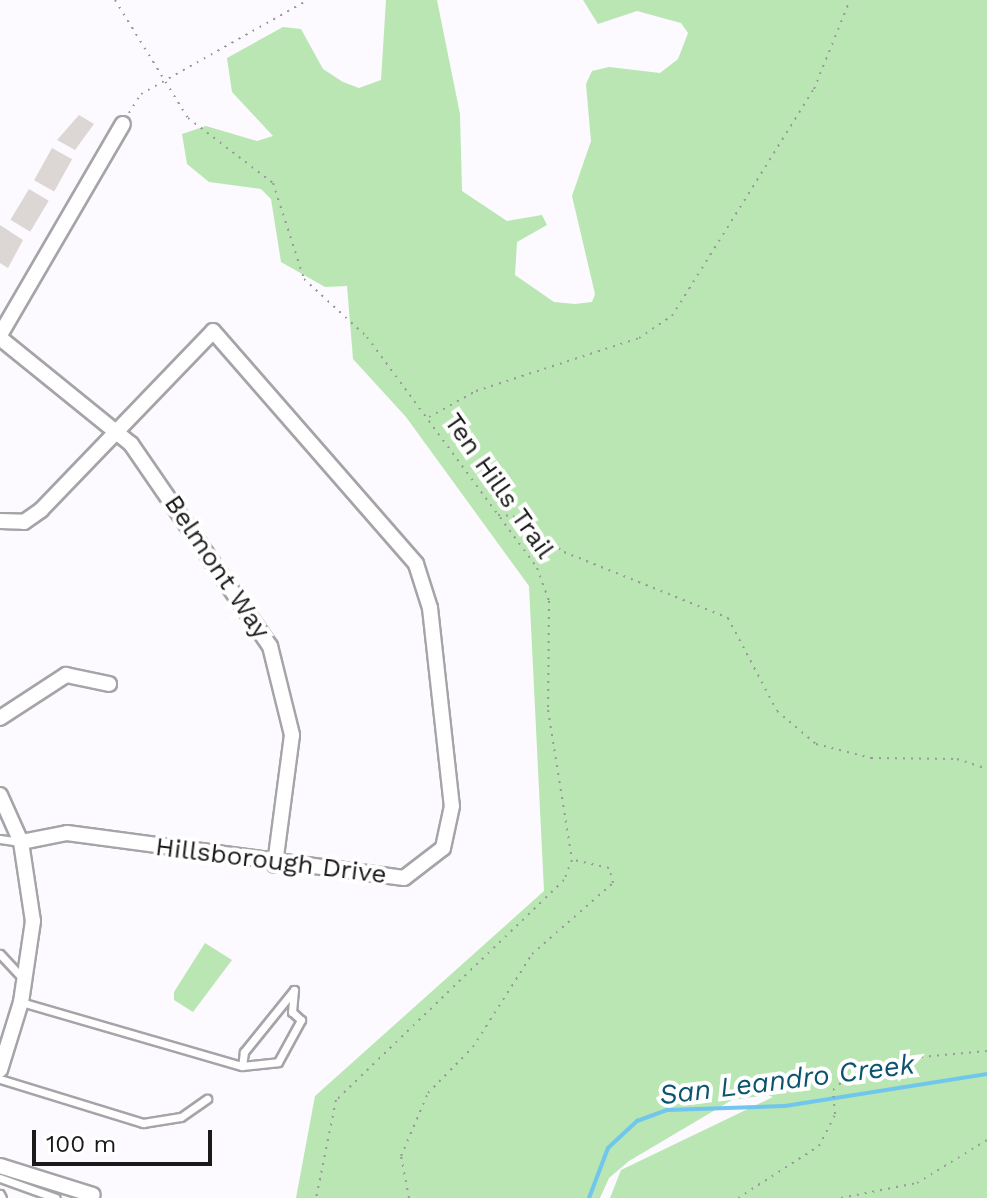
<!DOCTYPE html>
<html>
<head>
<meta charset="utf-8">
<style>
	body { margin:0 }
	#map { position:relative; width:987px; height:1198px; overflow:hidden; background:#fcfafe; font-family:"Work Sans",sans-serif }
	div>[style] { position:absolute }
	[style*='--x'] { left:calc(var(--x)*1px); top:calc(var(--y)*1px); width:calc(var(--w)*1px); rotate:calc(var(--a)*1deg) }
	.green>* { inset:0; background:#b9e6b3 }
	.stream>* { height:4px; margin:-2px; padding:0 2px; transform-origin:2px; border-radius:2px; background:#70c6ec }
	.building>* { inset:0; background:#dcd7d5; transform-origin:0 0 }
	.path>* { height:2px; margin-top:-1px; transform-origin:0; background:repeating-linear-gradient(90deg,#9a989b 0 2px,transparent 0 8px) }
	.roads { filter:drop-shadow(2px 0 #a6a4a8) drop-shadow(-2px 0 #a6a4a8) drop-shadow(0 2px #a6a4a8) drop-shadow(0 -2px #a6a4a8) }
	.service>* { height:7px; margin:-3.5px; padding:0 3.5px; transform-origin:3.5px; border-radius:3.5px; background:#fff }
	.minor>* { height:14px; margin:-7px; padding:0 7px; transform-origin:7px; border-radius:7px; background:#fff }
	span { translate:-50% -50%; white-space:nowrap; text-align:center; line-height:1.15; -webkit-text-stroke:8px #fff; paint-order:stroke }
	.street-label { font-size:26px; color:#1b1a1b }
	.water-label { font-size:28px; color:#0b546e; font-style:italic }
	.scale { position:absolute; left:32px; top:1130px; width:180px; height:36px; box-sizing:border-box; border:4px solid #1b1a1b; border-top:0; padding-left:10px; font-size:24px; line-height:28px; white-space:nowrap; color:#1b1a1b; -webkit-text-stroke:6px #fff; paint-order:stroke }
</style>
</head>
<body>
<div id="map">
	<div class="green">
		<div style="clip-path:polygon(386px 0,437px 0,460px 114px,462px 191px,507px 221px,542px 215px,547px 225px,517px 242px,515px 275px,554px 302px,575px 304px,592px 302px,595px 294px,572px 196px,591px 141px,586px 84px,592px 71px,609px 67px,660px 73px,678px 59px,688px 33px,681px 23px,637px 11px,598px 24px,583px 0,987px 0,987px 1198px,610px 1198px,621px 1170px,773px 1097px,767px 1095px,732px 1100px,629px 1161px,609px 1178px,600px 1198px,296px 1198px,315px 1096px,544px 891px,529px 586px,406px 417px,353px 359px,347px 286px,325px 287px,281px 262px,271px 199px,261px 189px,209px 182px,187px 164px,182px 134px,206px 126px,257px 141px,273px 136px,232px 92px,227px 58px,283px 27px,301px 29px,323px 69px,343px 82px,359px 88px,381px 80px)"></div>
		<div style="clip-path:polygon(205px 943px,232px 960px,193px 1012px,174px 1000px,174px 992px)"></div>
	</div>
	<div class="stream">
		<div style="--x:589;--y:1198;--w:53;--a:-69.2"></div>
		<div style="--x:608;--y:1148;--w:40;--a:-43"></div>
		<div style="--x:637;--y:1121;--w:33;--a:-20"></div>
		<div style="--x:668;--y:1110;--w:117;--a:-2"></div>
		<div style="--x:785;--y:1106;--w:205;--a:-9"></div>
	</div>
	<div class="building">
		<div style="clip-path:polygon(79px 115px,94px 124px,75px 150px,57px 140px)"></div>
		<div style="left:52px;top:148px;width:23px;height:37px;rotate:29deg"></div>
		<div style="left:29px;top:189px;width:23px;height:36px;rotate:31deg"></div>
		<div style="clip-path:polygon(0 225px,23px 240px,8px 268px,0 263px)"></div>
	</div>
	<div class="path">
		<div style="--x:115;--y:0;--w:139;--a:58.3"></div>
		<div style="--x:188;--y:118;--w:107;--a:37.4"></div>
		<div style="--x:273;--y:183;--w:101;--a:72.1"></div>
		<div style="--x:304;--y:279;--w:86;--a:42.6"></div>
		<div style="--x:367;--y:337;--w:287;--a:53.6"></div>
		<div style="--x:537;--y:568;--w:35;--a:70"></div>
		<div style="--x:549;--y:601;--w:109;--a:90.5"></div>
		<div style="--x:548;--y:710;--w:152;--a:80.9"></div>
		<div style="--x:572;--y:860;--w:22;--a:112"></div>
		<div style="--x:564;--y:880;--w:317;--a:136"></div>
		<div style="--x:336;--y:1100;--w:100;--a:101.5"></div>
		<div style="--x:129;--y:113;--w:22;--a:-58"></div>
		<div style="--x:141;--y:94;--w:192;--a:-29.4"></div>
		<div style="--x:429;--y:417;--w:54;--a:-29"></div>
		<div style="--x:476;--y:391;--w:171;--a:-18"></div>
		<div style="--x:639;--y:338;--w:40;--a:-34"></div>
		<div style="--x:672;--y:316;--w:268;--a:-58"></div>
		<div style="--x:814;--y:89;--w:96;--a:-68"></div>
		<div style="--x:498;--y:515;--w:15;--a:4"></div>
		<div style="--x:513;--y:516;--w:62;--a:35.2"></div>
		<div style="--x:564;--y:552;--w:177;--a:21.9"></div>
		<div style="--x:728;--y:618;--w:105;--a:62.2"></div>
		<div style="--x:777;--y:711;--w:51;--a:40.2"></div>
		<div style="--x:816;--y:744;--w:57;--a:14.3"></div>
		<div style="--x:871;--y:758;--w:86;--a:0.7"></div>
		<div style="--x:957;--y:759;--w:32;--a:18"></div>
		<div style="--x:409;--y:1198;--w:43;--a:-100.8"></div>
		<div style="--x:401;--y:1156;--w:69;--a:-66.8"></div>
		<div style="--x:428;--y:1093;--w:64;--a:-45.6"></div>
		<div style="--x:473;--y:1047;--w:110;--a:-57.6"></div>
		<div style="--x:532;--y:954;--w:108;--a:-41.2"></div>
		<div style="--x:613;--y:883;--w:16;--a:-105"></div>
		<div style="--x:609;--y:868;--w:37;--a:-167"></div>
		<div style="--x:738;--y:1198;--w:96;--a:-32.7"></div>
		<div style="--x:819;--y:1146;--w:36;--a:-63"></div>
		<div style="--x:835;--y:1114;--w:24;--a:-95"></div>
		<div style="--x:833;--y:1090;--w:12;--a:-42"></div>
		<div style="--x:842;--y:1082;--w:83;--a:-17.6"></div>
		<div style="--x:921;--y:1057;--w:66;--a:-5.2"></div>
		<div style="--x:841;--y:1198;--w:77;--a:-11.2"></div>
		<div style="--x:917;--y:1183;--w:82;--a:-31.6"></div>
	</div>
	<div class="roads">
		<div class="service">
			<div style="--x:0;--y:839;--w:21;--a:8"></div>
			<div style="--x:0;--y:954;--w:35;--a:47"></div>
			<div style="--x:21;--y:1002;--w:230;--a:16.2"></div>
			<div style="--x:242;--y:1066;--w:36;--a:-6"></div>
			<div style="--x:278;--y:1062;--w:48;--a:-61.3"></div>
			<div style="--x:301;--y:1020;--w:12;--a:-138"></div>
			<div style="--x:292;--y:1012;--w:22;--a:-85"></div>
			<div style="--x:294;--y:990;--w:80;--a:128.9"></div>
			<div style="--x:244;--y:1052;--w:14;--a:98"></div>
			<div style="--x:0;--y:1079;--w:150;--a:17.1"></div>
			<div style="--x:143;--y:1123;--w:38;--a:-9"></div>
			<div style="--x:181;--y:1117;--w:32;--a:-35"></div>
			<div style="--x:0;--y:1178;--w:59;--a:19.7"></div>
			<div style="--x:0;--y:1194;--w:4;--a:63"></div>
		</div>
		<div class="minor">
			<div style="--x:0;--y:335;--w:244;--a:-59.8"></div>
			<div style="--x:0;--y:338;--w:169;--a:39"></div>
			<div style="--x:131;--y:444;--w:245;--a:55.5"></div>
			<div style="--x:270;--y:646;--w:92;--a:76.1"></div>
			<div style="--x:292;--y:735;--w:131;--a:97.5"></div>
			<div style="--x:0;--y:521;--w:24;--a:2"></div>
			<div style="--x:24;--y:522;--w:21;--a:-35"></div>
			<div style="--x:41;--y:510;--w:248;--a:-46.1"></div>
			<div style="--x:213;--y:331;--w:309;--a:48.9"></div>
			<div style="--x:416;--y:564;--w:46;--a:72.3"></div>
			<div style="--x:430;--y:608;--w:199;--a:83.7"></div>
			<div style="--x:452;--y:806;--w:43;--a:102.1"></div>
			<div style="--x:443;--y:848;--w:49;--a:142.4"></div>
			<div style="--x:404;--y:878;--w:340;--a:-172.4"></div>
			<div style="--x:67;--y:833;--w:47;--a:168.9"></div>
			<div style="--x:0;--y:718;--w:79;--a:-33.1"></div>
			<div style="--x:66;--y:675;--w:44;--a:11.8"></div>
			<div style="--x:0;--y:795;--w:51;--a:65.9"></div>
			<div style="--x:21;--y:842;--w:80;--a:81.4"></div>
			<div style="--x:33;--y:921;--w:82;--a:98.4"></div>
			<div style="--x:21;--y:1002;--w:71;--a:107.2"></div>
			<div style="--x:0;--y:1166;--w:97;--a:17.3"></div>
		</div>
	</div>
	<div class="street-label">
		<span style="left:499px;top:486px;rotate:55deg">Ten Hills Trail</span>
		<span style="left:217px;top:567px;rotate:56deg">Belmont Way</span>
		<span style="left:271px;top:861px;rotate:7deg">Hillsborough Drive</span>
	</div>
	<div class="water-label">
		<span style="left:787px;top:1080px;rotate:-7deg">San Leandro Creek</span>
	</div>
	<div class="scale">100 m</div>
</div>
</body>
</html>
